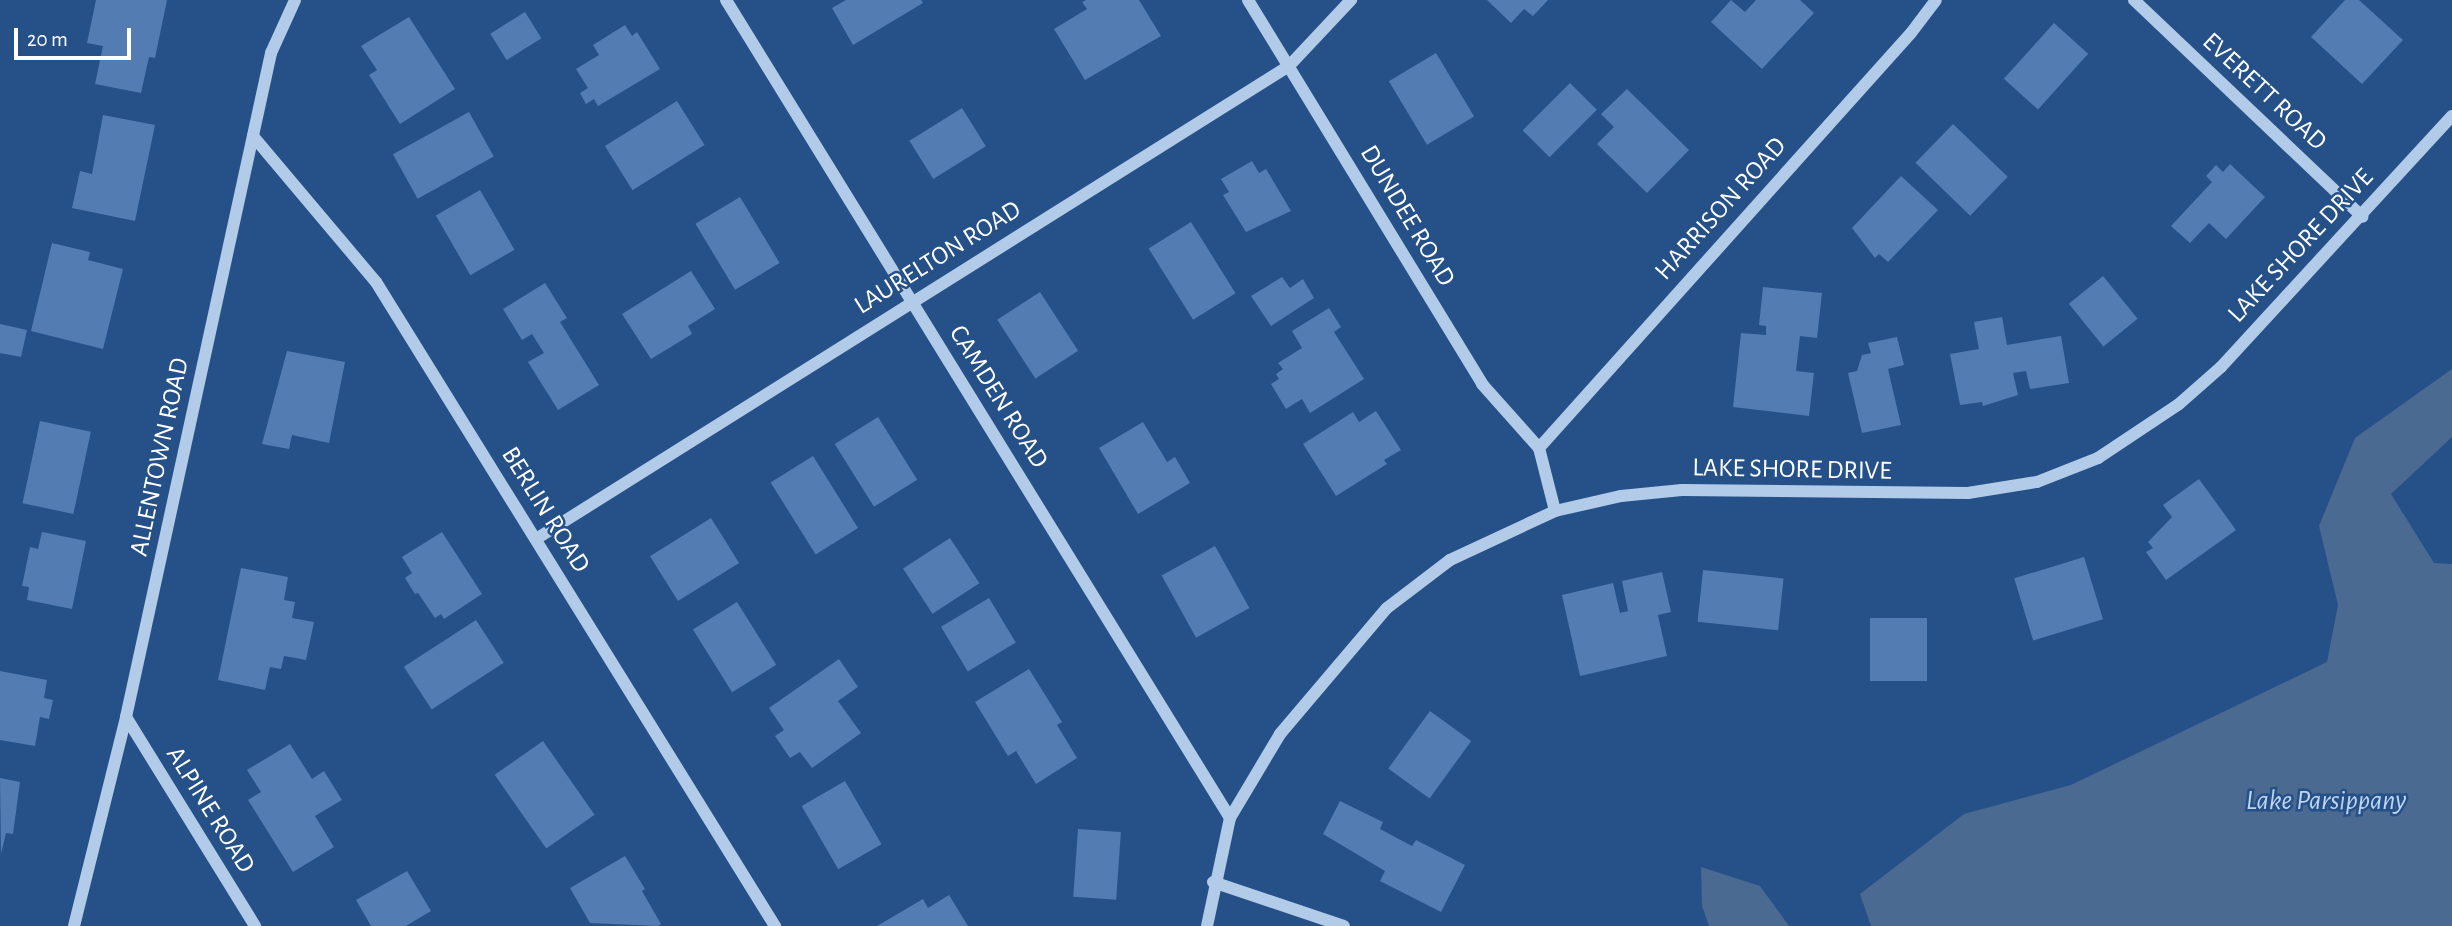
<!DOCTYPE html>
<html>
<head>
<meta charset="utf-8">
<style>
	body { margin:0 }
	#map { position:relative; width:2452px; height:926px; overflow:hidden; background:#255188; font-family:"Alegreya Sans",sans-serif }
	div>[style] { position:absolute }
	[style*='--x'] { left:calc(var(--x)*1px); top:calc(var(--y)*1px); width:calc(var(--w)*1px); rotate:calc(var(--a)*1deg) }
	.water>* { inset:0; background:#4b6a92 }
	.building>* { inset:0; background:#527cb2; transform-origin:0 0 }
	.minor>* { height:12px; margin:-6px; padding:0 6px; transform-origin:6px; border-radius:6px; background:#b2cbe9 }
	span { translate:-50% -50%; white-space:nowrap; text-align:center; line-height:1.15; -webkit-text-stroke:5px #255188; paint-order:stroke }
	.street-label { font-size:26px; color:#fff }
	.water-label { font-size:28px; color:#bdd5f0; font-style:italic }
	.scale { position:absolute; left:14px; top:28px; width:117px; height:32px; box-sizing:border-box; border:4px solid #fff; border-top:0; padding-left:9px; font-size:21px; line-height:24px; white-space:nowrap; color:#fff; -webkit-text-stroke:5px #255188; paint-order:stroke }
</style>
</head>
<body>
<div id="map">
	<div class="water">
		<div style="clip-path:polygon(2452px 369px,2452px 437px,2391px 494px,2434px 563px,2452px 564px,2452px 926px,1871px 926px,1860px 894px,1964px 814px,2071px 785px,2327px 662px,2338px 605px,2319px 526px,2355px 438px)"></div>
		<div style="clip-path:polygon(1701px 867px,1760px 886px,1789px 926px,1709px 926px,1702px 906px)"></div>
	</div>
	<div class="building">
		<div style="clip-path:polygon(96px 0,167px 0,155px 58px,149px 57px,141px 93px,95px 84px,103px 46px,87px 43px)"></div>
		<div style="clip-path:polygon(846px 0,921px 0,923px 3px,853px 45px,832px 8px)"></div>
		<div style="clip-path:polygon(1086px 0,1139px 0,1161px 36px,1085px 80px,1054px 29px,1087px 9px,1082px 2px)"></div>
		<div style="clip-path:polygon(1487px 0,1548px 0,1533px 16px,1524px 9px,1511px 23px)"></div>
		<div style="clip-path:polygon(1731px 0,1745px 12px,1756px 0,1800px 0,1814px 13px,1762px 69px,1711px 22px)"></div>
		<div style="clip-path:polygon(2345px 0,2359px 0,2403px 40px,2362px 84px,2311px 37px)"></div>
		<div style="left:525px;top:12px;width:31px;height:41px;rotate:58deg"></div>
		<div style="clip-path:polygon(409px 17px,455px 89px,400px 124px,369px 75px,377px 70px,361px 46px)"></div>
		<div style="left:2054px;top:23px;width:46px;height:75px;rotate:42deg"></div>
		<div style="clip-path:polygon(625px 25px,632px 36px,637px 32px,660px 69px,598px 106px,594px 99px,586px 104px,580px 93px,588px 88px,576px 69px,599px 55px,593px 45px)"></div>
		<div style="left:1436px;top:53px;width:74px;height:55px;rotate:59deg"></div>
		<div style="left:1570px;top:83px;width:38px;height:67px;rotate:45deg"></div>
		<div style="clip-path:polygon(1627px 89px,1689px 150px,1647px 193px,1597px 144px,1614px 127px,1601px 114px)"></div>
		<div style="left:677px;top:101px;width:52px;height:85px;rotate:58deg"></div>
		<div style="left:962px;top:108px;width:45px;height:62px;rotate:58deg"></div>
		<div style="left:469px;top:112px;width:51px;height:87px;rotate:61deg"></div>
		<div style="clip-path:polygon(103px 115px,155px 125px,135px 221px,72px 208px,80px 171px,92px 174px)"></div>
		<div style="left:1953px;top:124px;width:76px;height:54px;rotate:44deg"></div>
		<div style="clip-path:polygon(1252px 161px,1259px 173px,1266px 169px,1291px 211px,1246px 232px,1223px 195px,1229px 192px,1221px 179px)"></div>
		<div style="clip-path:polygon(2230px 164px,2265px 197px,2226px 239px,2209px 223px,2190px 243px,2171px 226px,2212px 182px,2206px 176px,2216px 165px,2223px 172px)"></div>
		<div style="clip-path:polygon(1901px 176px,1938px 210px,1888px 262px,1879px 254px,1875px 258px,1852px 228px)"></div>
		<div style="left:480px;top:190px;width:69px;height:51px;rotate:60deg"></div>
		<div style="left:740px;top:197px;width:77px;height:52px;rotate:59deg"></div>
		<div style="left:1191px;top:222px;width:84px;height:50px;rotate:58deg"></div>
		<div style="clip-path:polygon(52px 243px,90px 252px,88px 260px,123px 269px,103px 349px,31px 331px)"></div>
		<div style="clip-path:polygon(691px 271px,715px 309px,688px 326px,692px 334px,651px 359px,622px 314px)"></div>
		<div style="left:2103px;top:276px;width:55px;height:44px;rotate:51deg"></div>
		<div style="clip-path:polygon(1282px 277px,1290px 288px,1303px 279px,1314px 298px,1271px 326px,1251px 296px)"></div>
		<div style="clip-path:polygon(545px 283px,567px 318px,560px 322px,599px 385px,558px 410px,528px 362px,544px 353px,532px 334px,522px 340px,503px 309px)"></div>
		<div style="clip-path:polygon(1763px 287px,1822px 293px,1817px 338px,1800px 336px,1796px 371px,1814px 373px,1809px 416px,1733px 407px,1741px 333px,1766px 335px,1766px 326px,1759px 325px)"></div>
		<div style="left:1040px;top:292px;width:70px;height:51px;rotate:57deg"></div>
		<div style="clip-path:polygon(1329px 308px,1341px 327px,1334px 332px,1364px 379px,1310px 413px,1302px 399px,1286px 409px,1271px 384px,1279px 379px,1276px 374px,1283px 369px,1278px 363px,1302px 348px,1292px 331px)"></div>
		<div style="clip-path:polygon(2002px 317px,2007px 345px,2061px 336px,2069px 383px,2030px 389px,2026px 371px,2013px 373px,2018px 395px,1983px 406px,1982px 402px,1960px 405px,1950px 354px,1979px 349px,1974px 322px)"></div>
		<div style="clip-path:polygon(0 324px,27px 330px,21px 357px,0 353px)"></div>
		<div style="clip-path:polygon(1897px 337px,1904px 365px,1888px 369px,1901px 425px,1862px 433px,1848px 373px,1857px 371px,1862px 355px,1871px 353px,1868px 343px)"></div>
		<div style="clip-path:polygon(287px 351px,345px 362px,329px 443px,292px 435px,289px 449px,262px 444px)"></div>
		<div style="clip-path:polygon(1376px 411px,1401px 450px,1384px 460px,1387px 464px,1336px 496px,1303px 444px,1353px 412px,1359px 422px)"></div>
		<div style="left:878px;top:417px;width:74px;height:51px;rotate:58deg"></div>
		<div style="left:40px;top:421px;width:52px;height:84px;rotate:12deg"></div>
		<div style="clip-path:polygon(1143px 422px,1167px 462px,1175px 457px,1190px 483px,1138px 514px,1099px 448px)"></div>
		<div style="left:813px;top:456px;width:85px;height:50px;rotate:58deg"></div>
		<div style="clip-path:polygon(2199px 479px,2236px 530px,2166px 580px,2146px 552px,2153px 548px,2148px 542px,2172px 517px,2163px 505px)"></div>
		<div style="left:711px;top:518px;width:53px;height:72px;rotate:58deg"></div>
		<div style="clip-path:polygon(42px 532px,86px 541px,72px 609px,27px 600px,29px 587px,22px 586px,30px 547px,38px 549px)"></div>
		<div style="clip-path:polygon(442px 532px,482px 594px,444px 619px,441px 614px,435px 618px,418px 593px,415px 594px,405px 578px,412px 573px,402px 557px)"></div>
		<div style="left:950px;top:538px;width:54px;height:56px;rotate:57deg"></div>
		<div style="left:1215px;top:546px;width:71px;height:61px;rotate:61deg"></div>
		<div style="left:2084px;top:557px;width:65px;height:73px;rotate:73deg"></div>
		<div style="clip-path:polygon(241px 568px,288px 577px,284px 600px,295px 602px,292px 618px,314px 622px,306px 660px,284px 656px,281px 669px,270px 667px,265px 690px,218px 680px)"></div>
		<div style="left:1703px;top:570px;width:81px;height:52px;rotate:6deg"></div>
		<div style="clip-path:polygon(1662px 572px,1671px 612px,1658px 615px,1667px 656px,1580px 676px,1562px 595px,1613px 583px,1620px 613px,1628px 611px,1622px 581px)"></div>
		<div style="left:989px;top:598px;width:52px;height:56px;rotate:59deg"></div>
		<div style="left:737px;top:602px;width:74px;height:52px;rotate:58deg"></div>
		<div style="left:1870px;top:618px;width:57px;height:63px"></div>
		<div style="left:476px;top:620px;width:51px;height:86px;rotate:57deg"></div>
		<div style="clip-path:polygon(839px 659px,858px 687px,838px 701px,861px 733px,812px 768px,800px 752px,790px 758px,775px 736px,784px 730px,769px 708px)"></div>
		<div style="clip-path:polygon(1029px 669px,1062px 722px,1057px 725px,1077px 758px,1036px 784px,1016px 751px,1008px 756px,975px 702px)"></div>
		<div style="clip-path:polygon(0 671px,47px 680px,44px 698px,53px 700px,49px 719px,40px 717px,35px 746px,0 740px)"></div>
		<div style="left:1430px;top:711px;width:51px;height:71px;rotate:36deg"></div>
		<div style="left:543px;top:741px;width:90px;height:59px;rotate:55deg"></div>
		<div style="clip-path:polygon(290px 744px,312px 779px,324px 771px,342px 800px,315px 816px,334px 847px,293px 872px,248px 800px,261px 792px,247px 770px)"></div>
		<div style="clip-path:polygon(0 778px,20px 782px,13px 834px,6px 833px,1px 854px)"></div>
		<div style="left:845px;top:781px;width:73px;height:50px;rotate:60deg"></div>
		<div style="clip-path:polygon(1340px 801px,1383px 822px,1380px 829px,1412px 846px,1416px 840px,1465px 865px,1441px 912px,1380px 881px,1385px 871px,1323px 834px)"></div>
		<div style="left:1078px;top:829px;width:43px;height:68px;rotate:4deg"></div>
		<div style="clip-path:polygon(625px 856px,645px 889px,642px 891px,661px 924px,658px 926px,590px 923px,570px 888px)"></div>
		<div style="clip-path:polygon(407px 871px,431px 911px,406px 926px,371px 926px,356px 900px)"></div>
		<div style="clip-path:polygon(949px 895px,968px 926px,877px 926px,923px 899px,928px 908px)"></div>
	</div>
	<div class="minor">
		<div style="--x:726;--y:0;--w:961;--a:58.36"></div>
		<div style="--x:1248;--y:0;--w:450;--a:58.6"></div>
		<div style="--x:1482;--y:384;--w:86;--a:48.3"></div>
		<div style="--x:1539;--y:448;--w:65;--a:75.7"></div>
		<div style="--x:2134;--y:0;--w:315;--a:43.5"></div>
		<div style="--x:253;--y:136;--w:191;--a:49.9"></div>
		<div style="--x:376;--y:282;--w:758;--a:58.22"></div>
		<div style="--x:1539;--y:448;--w:557;--a:-48.13"></div>
		<div style="--x:1911;--y:33;--w:41;--a:-52.9"></div>
		<div style="--x:536;--y:539;--w:889;--a:-32.14"></div>
		<div style="--x:1289;--y:66;--w:91;--a:-46.8"></div>
		<div style="--x:126;--y:717;--w:246;--a:58.3"></div>
		<div style="--x:1213;--y:882;--w:138;--a:18.6"></div>
		<div style="--x:74;--y:926;--w:215;--a:-76"></div>
		<div style="--x:126;--y:717;--w:680;--a:-77.68"></div>
		<div style="--x:271;--y:53;--w:58;--a:-65.6"></div>
		<div style="--x:1207;--y:926;--w:110;--a:-78"></div>
		<div style="--x:1230;--y:818;--w:98;--a:-59.2"></div>
		<div style="--x:1280;--y:734;--w:165;--a:-49.7"></div>
		<div style="--x:1387;--y:608;--w:79;--a:-37.3"></div>
		<div style="--x:1450;--y:560;--w:116;--a:-25"></div>
		<div style="--x:1555;--y:511;--w:68;--a:-12.8"></div>
		<div style="--x:1621;--y:496;--w:61;--a:-5.6"></div>
		<div style="--x:1682;--y:490;--w:286;--a:0.6"></div>
		<div style="--x:1968;--y:493;--w:70;--a:-9.1"></div>
		<div style="--x:2037;--y:482;--w:66;--a:-21.5"></div>
		<div style="--x:2098;--y:458;--w:97;--a:-33.7"></div>
		<div style="--x:2179;--y:404;--w:56;--a:-41.4"></div>
		<div style="--x:2221;--y:367;--w:341;--a:-47.4"></div>
	</div>
	<div class="street-label">
		<span style="left:2264px;top:92px;rotate:43deg">EVERETT ROAD</span>
		<span style="left:1721px;top:209px;rotate:-48deg">HARRISON ROAD</span>
		<span style="left:1407px;top:216px;rotate:59deg">DUNDEE ROAD</span>
		<span style="left:2301px;top:246px;rotate:-47deg">LAKE SHORE DRIVE</span>
		<span style="left:938px;top:258px;rotate:-32deg">LAURELTON ROAD</span>
		<span style="left:998px;top:397px;rotate:58deg">CAMDEN ROAD</span>
		<span style="left:160px;top:457px;rotate:-78deg">ALLENTOWN ROAD</span>
		<span style="left:1792px;top:470px;rotate:1deg">LAKE SHORE DRIVE</span>
		<span style="left:545px;top:510px;rotate:58deg">BERLIN ROAD</span>
		<span style="left:210px;top:810px;rotate:58deg">ALPINE ROAD</span>
	</div>
	<div class="water-label">
		<span style="left:2326px;top:801px">Lake Parsippany</span>
	</div>
	<div class="scale">20 m</div>
</div>
</body>
</html>
